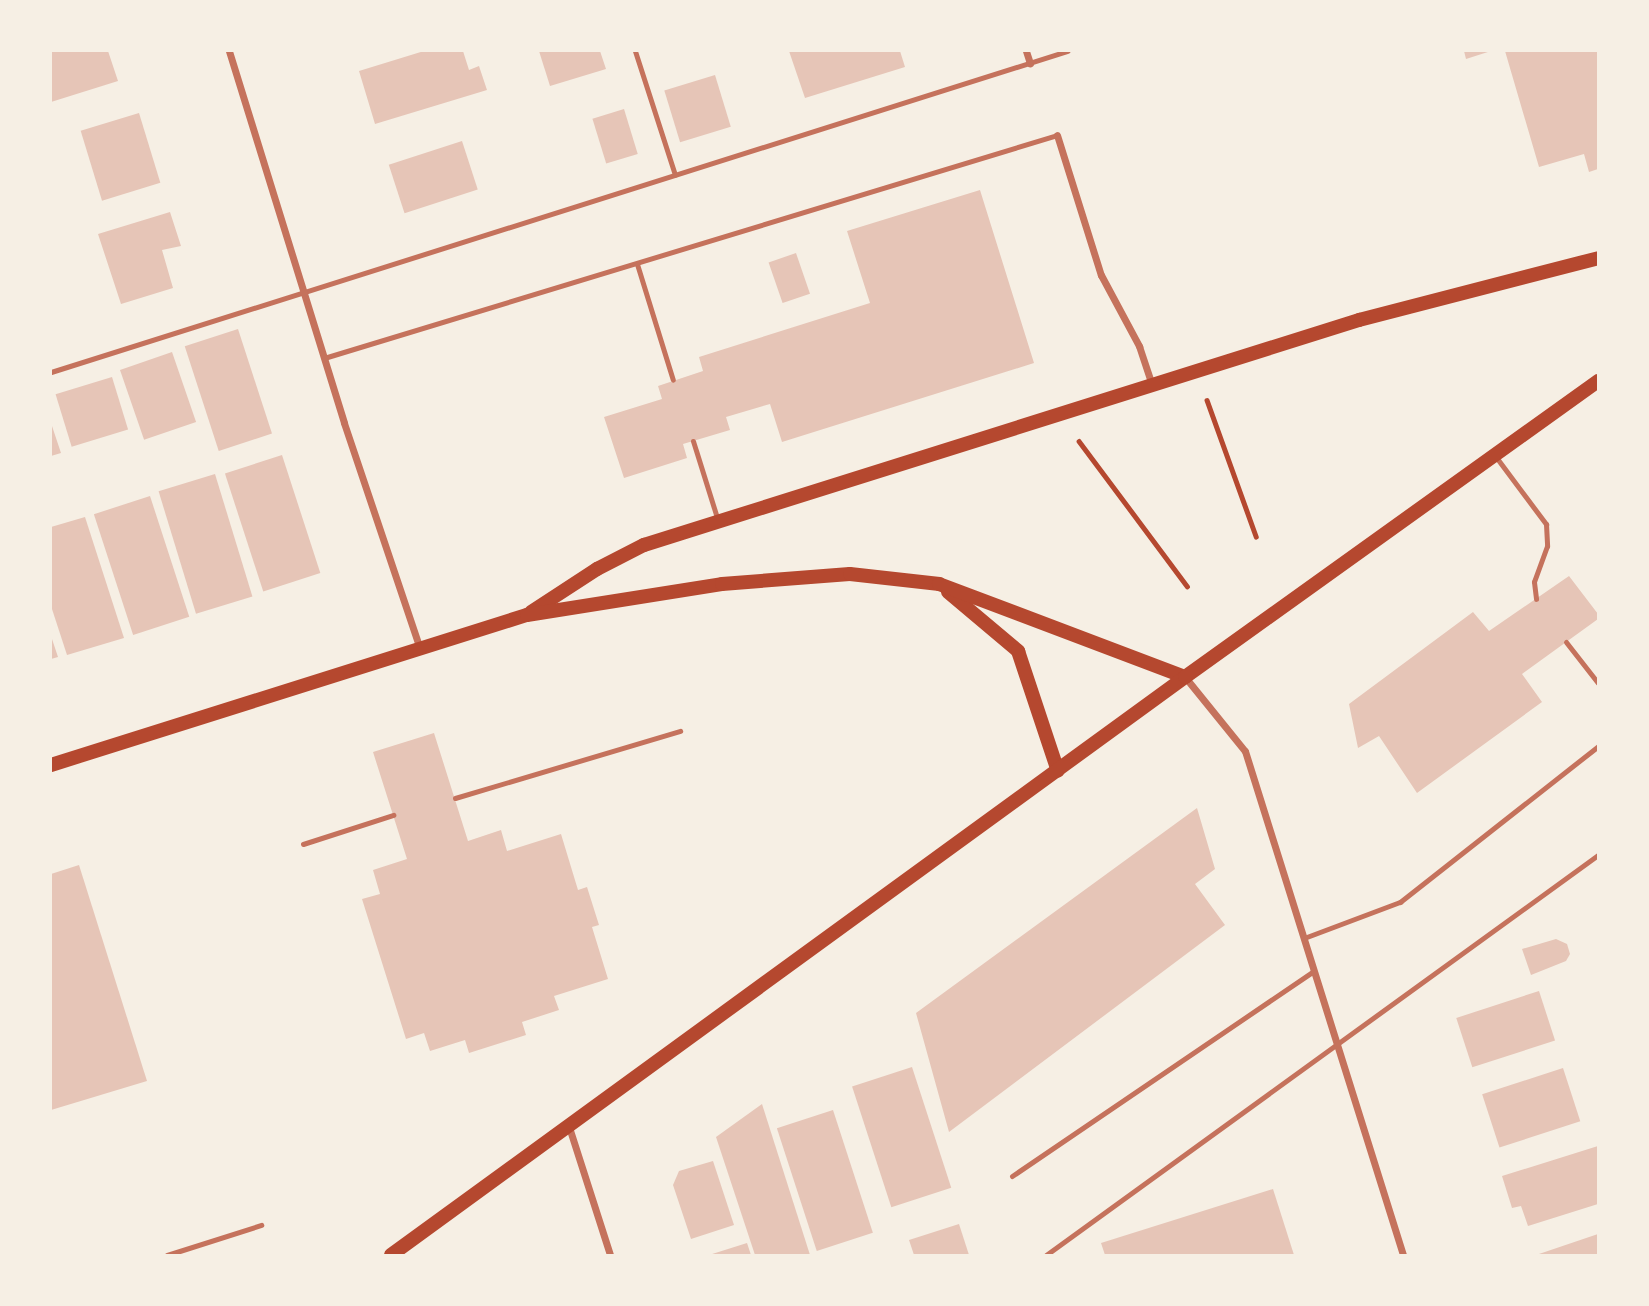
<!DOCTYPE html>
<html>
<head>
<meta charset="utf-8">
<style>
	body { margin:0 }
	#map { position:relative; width:1649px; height:1306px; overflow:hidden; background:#f6efe4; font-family:"Nunito Sans",sans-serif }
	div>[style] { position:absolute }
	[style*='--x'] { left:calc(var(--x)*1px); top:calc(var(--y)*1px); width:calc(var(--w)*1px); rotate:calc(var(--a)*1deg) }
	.building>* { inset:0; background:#e6c5b7; transform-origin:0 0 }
	.path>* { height:4.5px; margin:-2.25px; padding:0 2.25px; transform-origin:2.25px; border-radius:2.25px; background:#b5482f }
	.service>* { height:5px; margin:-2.5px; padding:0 2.5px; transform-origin:2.5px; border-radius:2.5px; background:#c5725c }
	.minor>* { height:7px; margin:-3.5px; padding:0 3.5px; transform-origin:3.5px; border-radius:3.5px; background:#c5725c }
	.secondary>* { height:14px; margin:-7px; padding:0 7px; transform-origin:7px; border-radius:7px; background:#b5482f }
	span { translate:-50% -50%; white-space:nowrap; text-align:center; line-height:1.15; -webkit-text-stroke:5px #f6efe4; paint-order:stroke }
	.frame { position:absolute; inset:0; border:52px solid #f6efe4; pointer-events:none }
</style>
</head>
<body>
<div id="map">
	<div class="building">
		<div style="clip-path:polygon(51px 51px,108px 51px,118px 81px,51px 102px)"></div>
		<div style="clip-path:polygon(424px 51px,463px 51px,469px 70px,479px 66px,487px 90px,375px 124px,359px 71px)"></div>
		<div style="clip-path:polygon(539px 51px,600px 51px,606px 69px,550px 86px)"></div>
		<div style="clip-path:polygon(789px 51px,900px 51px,905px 67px,805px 98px)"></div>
		<div style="clip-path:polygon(1464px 51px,1491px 51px,1466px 59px)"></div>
		<div style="clip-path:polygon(1505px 51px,1598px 51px,1598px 169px,1589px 172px,1584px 154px,1539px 167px)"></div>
		<div style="left:715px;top:75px;width:54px;height:53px;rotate:73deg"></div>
		<div style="left:624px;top:109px;width:47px;height:33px;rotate:73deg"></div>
		<div style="left:139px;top:113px;width:73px;height:61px;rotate:73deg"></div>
		<div style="left:462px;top:141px;width:51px;height:77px;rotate:72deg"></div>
		<div style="clip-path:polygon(980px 190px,1034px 363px,782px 442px,770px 404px,726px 417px,730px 430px,683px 444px,687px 458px,624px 478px,604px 417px,662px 399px,658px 386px,703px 371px,699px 357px,870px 303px,847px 231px)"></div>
		<div style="clip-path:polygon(170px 212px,181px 246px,162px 250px,173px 288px,121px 304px,98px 234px)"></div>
		<div style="left:796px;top:253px;width:43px;height:29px;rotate:71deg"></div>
		<div style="left:238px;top:329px;width:110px;height:56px;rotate:72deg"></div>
		<div style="left:172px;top:352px;width:74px;height:55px;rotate:71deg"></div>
		<div style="left:112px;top:377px;width:55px;height:59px;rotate:73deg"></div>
		<div style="clip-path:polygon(51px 423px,61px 453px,51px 456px)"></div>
		<div style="left:282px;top:455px;width:124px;height:60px;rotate:72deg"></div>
		<div style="left:215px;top:474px;width:128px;height:59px;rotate:73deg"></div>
		<div style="left:150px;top:496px;width:127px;height:59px;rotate:72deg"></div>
		<div style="clip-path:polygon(85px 517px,124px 638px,67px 655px,51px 606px,51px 527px)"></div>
		<div style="clip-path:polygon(1569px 576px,1598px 614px,1598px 619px,1522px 674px,1542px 702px,1417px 793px,1379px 736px,1358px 748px,1349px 704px,1473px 612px,1489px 631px)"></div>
		<div style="clip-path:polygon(51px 636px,58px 657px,51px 659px)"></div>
		<div style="clip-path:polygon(434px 733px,468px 841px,501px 830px,507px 851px,561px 834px,578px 890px,587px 887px,599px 925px,592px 927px,608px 979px,554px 996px,559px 1010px,522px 1022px,526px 1035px,469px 1053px,465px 1040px,430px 1051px,424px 1033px,406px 1039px,362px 899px,380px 894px,373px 870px,407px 859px,373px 752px)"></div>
		<div style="clip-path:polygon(1197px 808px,1215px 869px,1195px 884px,1225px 925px,949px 1132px,916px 1013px)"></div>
		<div style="clip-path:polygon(79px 865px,147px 1081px,51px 1110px,51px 874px)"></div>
		<div style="clip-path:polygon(1556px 939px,1567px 944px,1570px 954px,1566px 961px,1531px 975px,1522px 949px)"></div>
		<div style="left:1539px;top:991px;width:52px;height:87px;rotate:72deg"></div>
		<div style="left:912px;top:1067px;width:127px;height:63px;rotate:72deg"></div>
		<div style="left:1563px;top:1068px;width:56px;height:85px;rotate:72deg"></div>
		<div style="clip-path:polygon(762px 1104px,810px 1255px,755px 1255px,716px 1137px)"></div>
		<div style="left:833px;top:1110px;width:129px;height:59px;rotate:72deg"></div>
		<div style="clip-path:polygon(1598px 1146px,1598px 1204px,1528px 1226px,1521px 1206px,1512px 1208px,1502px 1176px)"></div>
		<div style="clip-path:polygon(713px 1161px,734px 1225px,691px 1239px,673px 1185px,679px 1171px)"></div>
		<div style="clip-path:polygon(1273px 1189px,1294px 1255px,1105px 1255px,1101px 1243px)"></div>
		<div style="clip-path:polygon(959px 1224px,969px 1255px,914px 1255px,909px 1240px)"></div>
		<div style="clip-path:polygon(1598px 1234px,1598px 1255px,1536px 1255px)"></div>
		<div style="clip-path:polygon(747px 1243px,751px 1255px,709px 1255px)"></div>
	</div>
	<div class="path">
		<div style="--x:1207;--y:400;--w:145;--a:70.2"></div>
		<div style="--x:1079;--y:441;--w:181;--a:53.3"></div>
	</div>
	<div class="service">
		<div style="--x:635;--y:51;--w:130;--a:72.1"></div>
		<div style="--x:637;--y:264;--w:121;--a:72.8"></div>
		<div style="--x:324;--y:358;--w:766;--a:-16.92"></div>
		<div style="--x:51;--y:372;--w:1066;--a:-17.53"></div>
		<div style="--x:693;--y:441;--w:84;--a:72.6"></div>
		<div style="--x:1496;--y:457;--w:84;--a:53.3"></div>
		<div style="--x:1546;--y:524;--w:22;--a:87"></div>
		<div style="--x:1547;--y:546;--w:38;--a:110"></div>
		<div style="--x:1534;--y:582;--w:17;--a:83"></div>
		<div style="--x:1566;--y:642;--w:52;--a:52"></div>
		<div style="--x:455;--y:798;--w:235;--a:-16.6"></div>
		<div style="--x:303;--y:844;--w:95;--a:-17.9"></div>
		<div style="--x:1304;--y:938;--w:103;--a:-20.6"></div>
		<div style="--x:1400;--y:902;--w:252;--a:-38.2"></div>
		<div style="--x:1012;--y:1176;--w:365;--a:-34.2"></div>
		<div style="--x:167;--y:1255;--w:99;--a:-17.7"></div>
		<div style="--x:1046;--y:1255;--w:682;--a:-35.93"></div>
	</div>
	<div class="minor">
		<div style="--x:229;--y:51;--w:389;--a:72.8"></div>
		<div style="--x:344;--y:423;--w:238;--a:71.4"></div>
		<div style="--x:1026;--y:51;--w:13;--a:72"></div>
		<div style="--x:1057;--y:135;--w:147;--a:72.6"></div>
		<div style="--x:1101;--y:275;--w:81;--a:61.8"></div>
		<div style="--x:1139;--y:346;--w:41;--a:71.6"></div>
		<div style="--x:1185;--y:677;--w:95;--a:51"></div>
		<div style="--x:1245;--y:751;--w:528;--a:72.59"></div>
		<div style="--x:569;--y:1127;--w:134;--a:72.2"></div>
	</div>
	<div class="secondary">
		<div style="--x:948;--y:592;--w:92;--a:40.1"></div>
		<div style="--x:1018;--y:651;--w:126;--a:71.6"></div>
		<div style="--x:531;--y:612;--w:79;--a:-33.1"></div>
		<div style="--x:597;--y:569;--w:53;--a:-27.1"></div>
		<div style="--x:644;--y:545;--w:750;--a:-17.47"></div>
		<div style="--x:1359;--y:320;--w:247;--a:-14.5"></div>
		<div style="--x:51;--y:765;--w:499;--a:-17.5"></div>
		<div style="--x:527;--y:615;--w:197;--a:-9"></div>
		<div style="--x:722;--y:584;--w:128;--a:-4.5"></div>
		<div style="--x:850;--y:574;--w:90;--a:6.4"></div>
		<div style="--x:939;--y:584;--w:263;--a:20.7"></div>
		<div style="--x:391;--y:1255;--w:982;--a:-36.05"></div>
		<div style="--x:1185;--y:677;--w:508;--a:-35.63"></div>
	</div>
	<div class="frame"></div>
</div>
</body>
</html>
